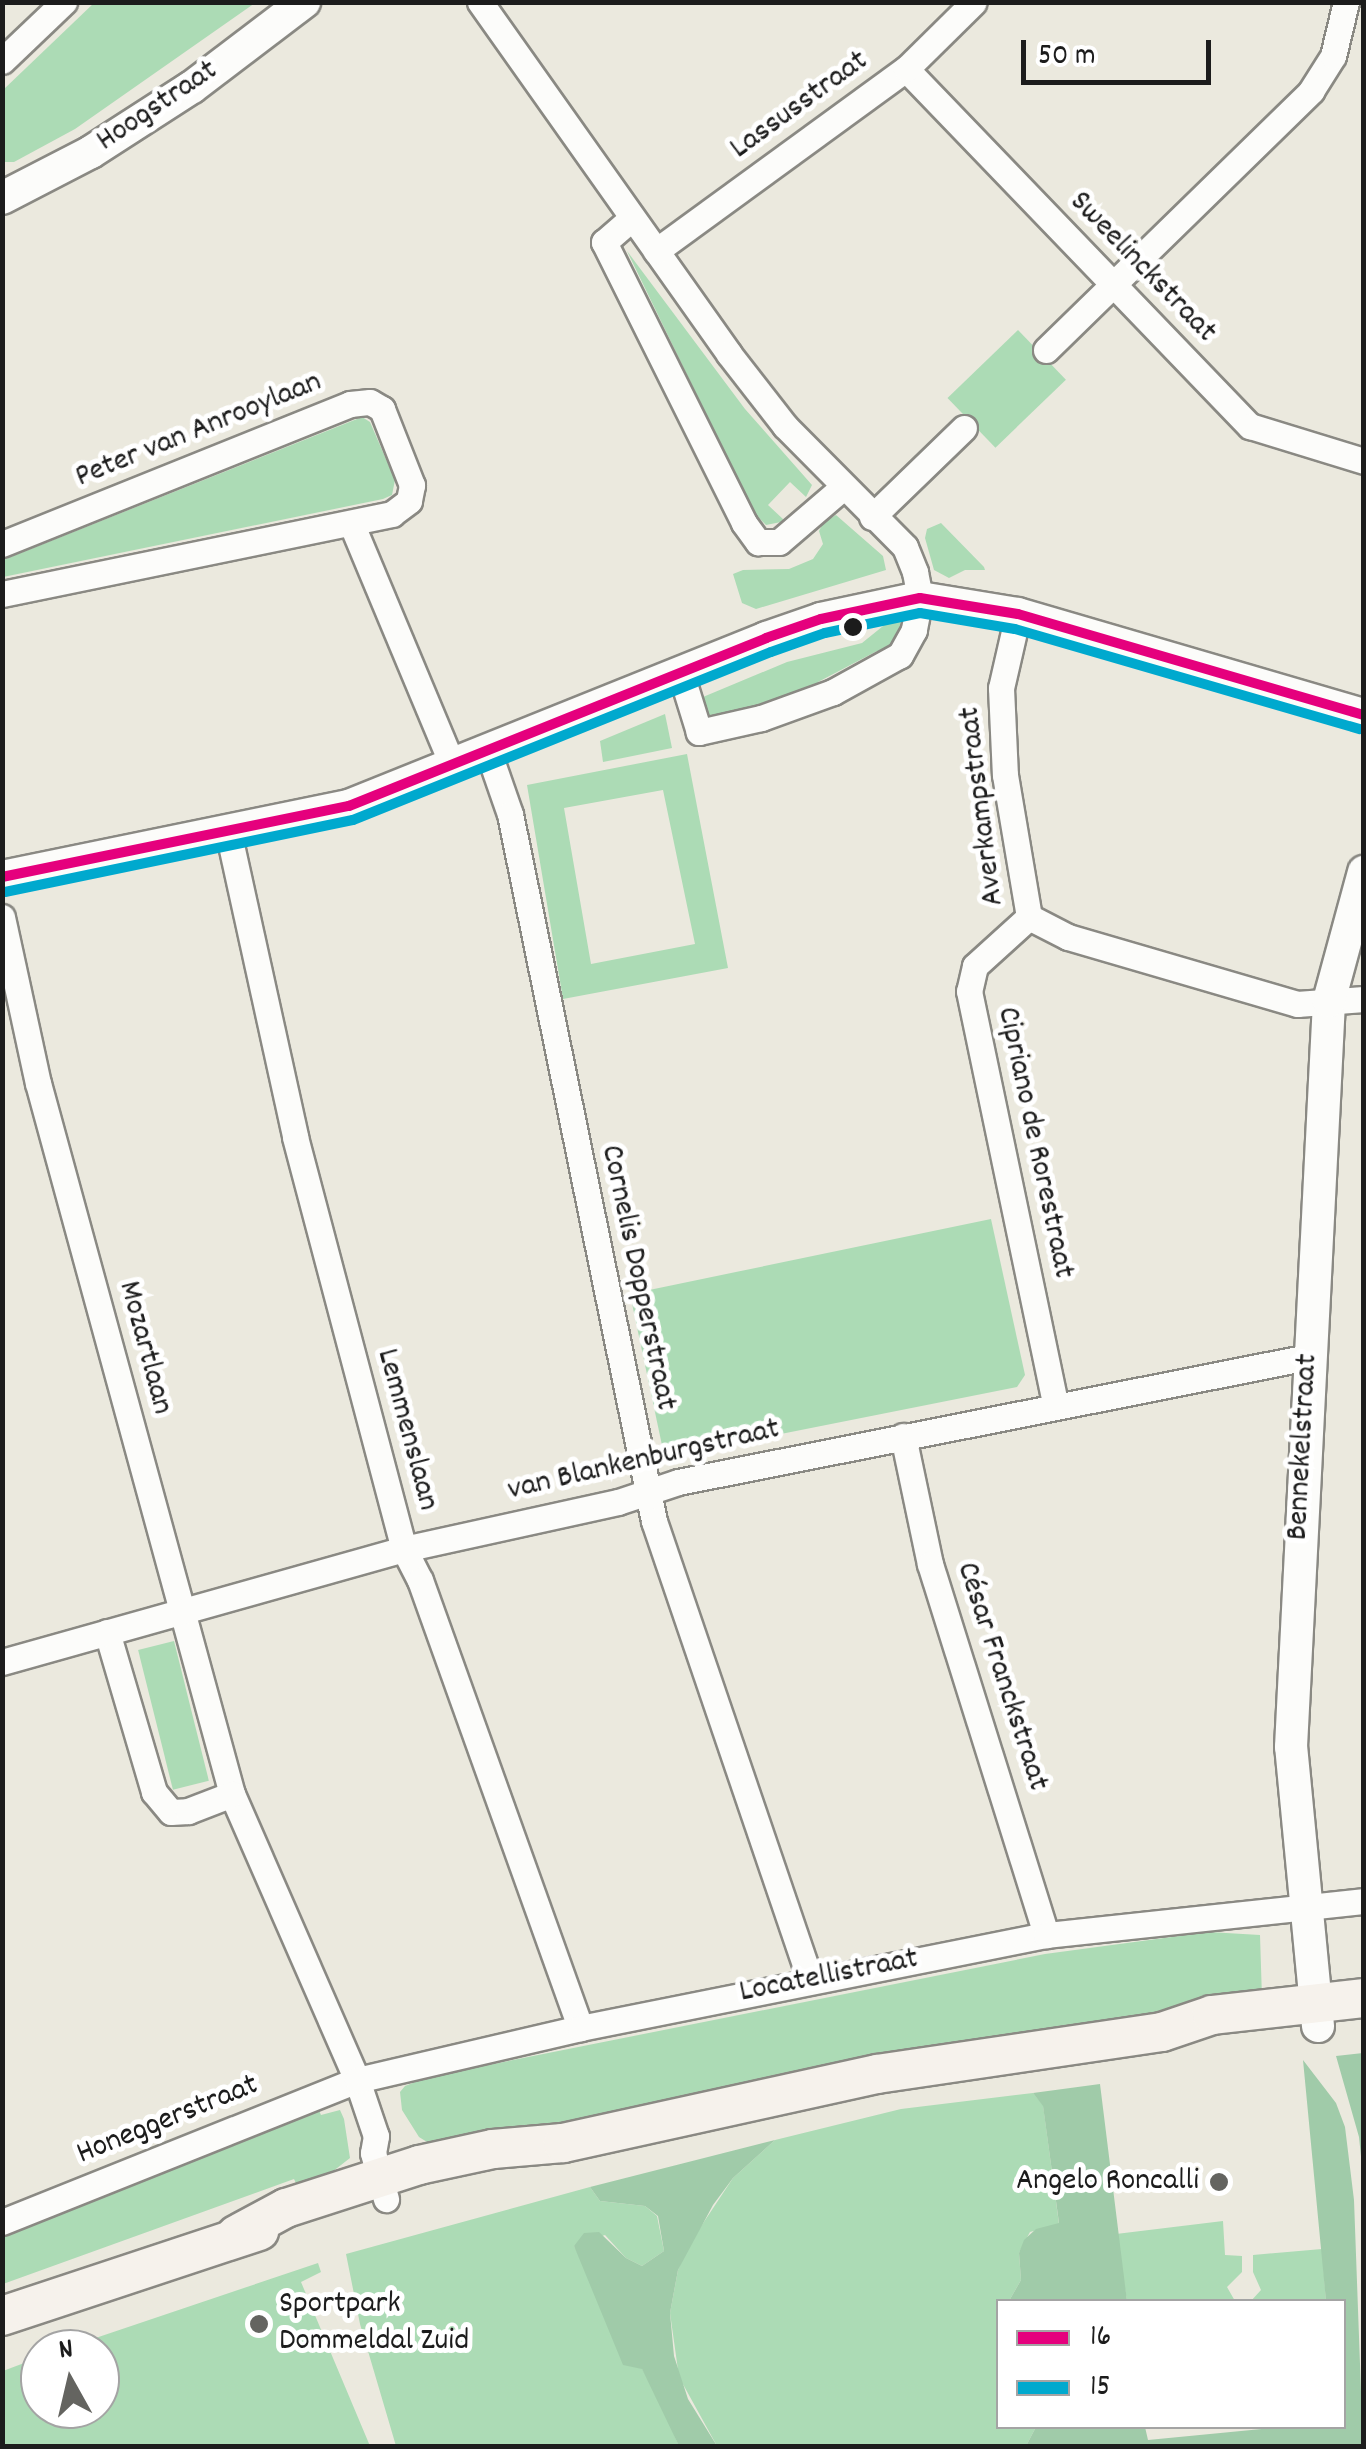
<!DOCTYPE html>
<html>
<head>
<meta charset="utf-8">
<style>
	body { margin:0 }
	#map { position:relative; width:1366px; height:2449px; overflow:hidden; background:#ebe9de; font-family:Dekko,sans-serif }
	div>[style] { position:absolute }
	[style*='--x'] { left:calc(var(--x)*1px); top:calc(var(--y)*1px); width:calc(var(--w)*1px); rotate:calc(var(--a)*1deg) }
	.green>* { inset:0; background:#acdbb5; transform-origin:0 0 }
	.forest>* { inset:0; background:#a0cba9 }
	.roads { filter:drop-shadow(2px 0 #8a8983) drop-shadow(-2px 0 #8a8983) drop-shadow(0 2px #8a8983) drop-shadow(0 -2px #8a8983) }
	.minor>* { height:25px; margin:-12.5px; padding:0 12.5px; transform-origin:12.5px; border-radius:12.5px; background:#fcfcfa }
	.tertiary>* { height:32px; margin:-16px; padding:0 16px; transform-origin:16px; border-radius:16px; background:#fcfcfa }
	.secondary>* { height:38px; margin:-19px; padding:0 19px; transform-origin:19px; border-radius:19px; background:#f6f2ec }
	.bus-1>* { height:10px; margin:-5px; padding:0 5px; transform-origin:5px; border-radius:5px; background:#e5007d }
	.bus-2>* { height:10px; margin:-5px; padding:0 5px; transform-origin:5px; border-radius:5px; background:#00a9ce }
	.dots>* { width:28px; height:28px; translate:-50% -50%; box-sizing:border-box; border:5px solid #fff; border-radius:50% }
	span { translate:-50% -50%; white-space:nowrap; text-align:center; line-height:1.15; -webkit-text-stroke:10px #fff; paint-order:stroke }
	.street-label { font-size:32px; color:#1c1c1c }
	.poi-label { font-size:32px; color:#1c1c1c }
	.right { translate:-100% -50%; text-align:right }
	.left { translate:0 -50%; text-align:left }
	.frame { position:absolute; inset:0; border:5px solid #1c1c1c; pointer-events:none }
	.legend { position:absolute; left:996px; top:2299px; width:350px; height:130px; box-sizing:border-box; background:#fff; border:2px solid #a4a4a4; margin:0; padding:12px 18px; list-style:none; font-size:30px; color:#1c1c1c }
	.legend li { display:flex; align-items:center; gap:20px; height:50px }
	.legend b { width:50px; border:2px solid #a4a4a4 }
	.north { position:absolute; left:20px; top:2329px; width:100px; height:100px; box-sizing:border-box; background:#fff; border:2px solid #a4a4a4; border-radius:50%; rotate:352deg; font-size:28px; font-weight:700; line-height:40px; text-align:center; color:#1c1c1c }
	.north::after { content:''; display:block; margin:auto; width:35px; height:45px; background:#646460; clip-path:polygon(50% 0,100% 100%,50% 72%,0 100%) }
	.scale { position:absolute; left:1021px; top:40px; width:190px; height:45px; box-sizing:border-box; border:5px solid #1c1c1c; border-top:0; padding-left:12px; font-size:30px; line-height:35px; white-space:nowrap; color:#1c1c1c; -webkit-text-stroke:8px #fff; paint-order:stroke }
</style>
</head>
<body>
<div id="map">
	<div class="green">
		<div style="clip-path:polygon(95px 2px,255px 3px,75px 129px,14px 162px,3px 162px,3px 90px)"></div>
		<div style="clip-path:polygon(627px 251px,745px 409px,812px 485px,806px 497px,790px 482px,768px 505px,784px 520px,781px 522px,766px 525px,754px 513px)"></div>
		<div style="left:1018px;top:330px;width:69px;height:98px;rotate:46deg"></div>
		<div style="clip-path:polygon(362px 417px,370px 422px,395px 480px,392px 495px,383px 499px,3px 577px,3px 560px)"></div>
		<div style="clip-path:polygon(836px 515px,883px 556px,886px 570px,756px 609px,742px 603px,733px 574px,743px 570px,789px 569px,813px 559px,823px 544px,819px 531px,823px 523px)"></div>
		<div style="clip-path:polygon(941px 523px,984px 567px,985px 570px,965px 570px,949px 578px,934px 570px,925px 538px,927px 529px)"></div>
		<div style="clip-path:polygon(893px 618px,911px 628px,887px 655px,877px 651px,818px 682px,814px 691px,803px 696px,794px 692px,709px 721px,703px 697px,787px 662px,862px 643px)"></div>
		<div style="clip-path:polygon(665px 714px,672px 748px,603px 762px,600px 741px)"></div>
		<div style="clip-path:polygon(evenodd,687px 754px,728px 968px,563px 999px,527px 785px,687px 754px,663px 790px,695px 944px,591px 964px,564px 808px,663px 790px)"></div>
		<div style="clip-path:polygon(991px 1219px,1025px 1375px,1017px 1387px,671px 1456px,663px 1450px,630px 1294px)"></div>
		<div style="left:174px;top:1641px;width:144px;height:37px;rotate:76deg"></div>
		<div style="clip-path:polygon(1209px 1932px,1260px 1935px,1262px 1998px,915px 2049px,440px 2150px,419px 2137px,402px 2110px,400px 2092px,405px 2086px,428px 2077px,1045px 1954px)"></div>
		<div style="clip-path:polygon(1033px 2093px,1043px 2105px,1059px 2224px,1030px 2232px,1019px 2253px,1021px 2280px,1009px 2301px,998px 2302px,998px 2426px,1036px 2427px,1026px 2446px,717px 2446px,679px 2377px,670px 2313px,678px 2270px,690px 2243px,733px 2178px,775px 2140px,901px 2109px)"></div>
		<div style="clip-path:polygon(318px 2108px,321px 2115px,340px 2110px,344px 2119px,350px 2158px,332px 2172px,333px 2179px,300px 2192px,294px 2179px,3px 2284px,3px 2232px)"></div>
		<div style="clip-path:polygon(590px 2187px,600px 2201px,645px 2206px,657px 2216px,664px 2251px,642px 2266px,626px 2258px,605px 2235px,574px 2246px,660px 2401px,679px 2446px,396px 2446px,360px 2324px,346px 2254px)"></div>
		<div style="clip-path:polygon(1223px 2221px,1225px 2255px,1242px 2256px,1242px 2272px,1227px 2287px,1235px 2301px,1127px 2301px,1116px 2234px)"></div>
		<div style="clip-path:polygon(1322px 2249px,1326px 2301px,1250px 2302px,1261px 2290px,1253px 2272px,1253px 2255px)"></div>
		<div style="clip-path:polygon(318px 2263px,321px 2272px,301px 2282px,370px 2446px,3px 2446px,3px 2371px,40px 2357px,40px 2409px,100px 2409px,100px 2349px,63px 2349px)"></div>
	</div>
	<div class="forest">
		<div style="clip-path:polygon(1363px 2053px,1364px 2053px,1363px 2176px,1359px 2137px,1336px 2056px)"></div>
		<div style="clip-path:polygon(1303px 2060px,1336px 2103px,1345px 2127px,1354px 2200px,1363px 2446px,1026px 2446px,1036px 2427px,1145px 2427px,1148px 2440px,1283px 2427px,1344px 2426px,1344px 2302px,1326px 2301px)"></div>
		<div style="clip-path:polygon(1100px 2084px,1127px 2301px,1009px 2301px,1021px 2280px,1019px 2253px,1024px 2240px,1036px 2229px,1059px 2223px,1043px 2106px,1033px 2093px)"></div>
		<div style="clip-path:polygon(775px 2140px,733px 2178px,713px 2205px,678px 2270px,670px 2313px,674px 2356px,688px 2399px,717px 2446px,679px 2446px,642px 2369px,623px 2365px,574px 2246px,584px 2233px,599px 2232px,626px 2258px,642px 2266px,664px 2251px,658px 2216px,645px 2206px,600px 2201px,590px 2187px)"></div>
	</div>
	<div class="roads">
		<div class="minor">
			<div style="--x:480;--y:2;--w:431;--a:54.7"></div>
			<div style="--x:729;--y:354;--w:91;--a:52.1"></div>
			<div style="--x:785;--y:426;--w:170;--a:45.2"></div>
			<div style="--x:905;--y:547;--w:27;--a:68"></div>
			<div style="--x:915;--y:572;--w:26;--a:79"></div>
			<div style="--x:920;--y:598;--w:33;--a:101"></div>
			<div style="--x:914;--y:630;--w:29;--a:119"></div>
			<div style="--x:900;--y:655;--w:77;--a:151.1"></div>
			<div style="--x:833;--y:692;--w:77;--a:160.1"></div>
			<div style="--x:761;--y:718;--w:64;--a:167.3"></div>
			<div style="--x:699;--y:732;--w:61;--a:-107.2"></div>
			<div style="--x:2;--y:61;--w:86;--a:-43.6"></div>
			<div style="--x:906;--y:69;--w:496;--a:46.1"></div>
			<div style="--x:1250;--y:426;--w:119;--a:17.1"></div>
			<div style="--x:632;--y:218;--w:37;--a:139"></div>
			<div style="--x:604;--y:242;--w:314;--a:63.5"></div>
			<div style="--x:744;--y:523;--w:24;--a:54"></div>
			<div style="--x:758;--y:542;--w:21;--a:0"></div>
			<div style="--x:779;--y:542;--w:83;--a:-40.6"></div>
			<div style="--x:656;--y:251;--w:309;--a:-36.1"></div>
			<div style="--x:906;--y:69;--w:95;--a:-44.6"></div>
			<div style="--x:1046;--y:350;--w:371;--a:-44.3"></div>
			<div style="--x:1311;--y:91;--w:41;--a:-57.8"></div>
			<div style="--x:1333;--y:56;--w:56;--a:-76.5"></div>
			<div style="--x:872;--y:517;--w:128;--a:-44.1"></div>
			<div style="--x:352;--y:525;--w:261;--a:67.3"></div>
			<div style="--x:2;--y:544;--w:375;--a:-21.9"></div>
			<div style="--x:350;--y:404;--w:20;--a:-6"></div>
			<div style="--x:370;--y:402;--w:14;--a:30"></div>
			<div style="--x:382;--y:409;--w:82;--a:68.5"></div>
			<div style="--x:412;--y:485;--w:16;--a:101"></div>
			<div style="--x:409;--y:501;--w:21;--a:143"></div>
			<div style="--x:392;--y:514;--w:398;--a:168.4"></div>
			<div style="--x:1018;--y:614;--w:76;--a:102.9"></div>
			<div style="--x:1001;--y:688;--w:87;--a:87.4"></div>
			<div style="--x:1005;--y:775;--w:144;--a:80.4"></div>
			<div style="--x:488;--y:751;--w:67;--a:70.8"></div>
			<div style="--x:510;--y:814;--w:722;--a:78.49"></div>
			<div style="--x:654;--y:1521;--w:485;--a:71.2"></div>
			<div style="--x:228;--y:831;--w:313;--a:77.6"></div>
			<div style="--x:295;--y:1137;--w:426;--a:75.2"></div>
			<div style="--x:404;--y:1549;--w:35;--a:63"></div>
			<div style="--x:420;--y:1580;--w:476;--a:70.3"></div>
			<div style="--x:2;--y:917;--w:170;--a:77.8"></div>
			<div style="--x:38;--y:1083;--w:737;--a:74.74"></div>
			<div style="--x:232;--y:1794;--w:312;--a:66.4"></div>
			<div style="--x:357;--y:2080;--w:59;--a:71.3"></div>
			<div style="--x:376;--y:2136;--w:17;--a:100"></div>
			<div style="--x:373;--y:2153;--w:48;--a:74.2"></div>
			<div style="--x:1029;--y:917;--w:73;--a:137.8"></div>
			<div style="--x:975;--y:966;--w:26;--a:103"></div>
			<div style="--x:969;--y:991;--w:422;--a:78.2"></div>
			<div style="--x:1029;--y:917;--w:44;--a:27.1"></div>
			<div style="--x:1068;--y:937;--w:239;--a:16.3"></div>
			<div style="--x:1297;--y:1004;--w:67;--a:-4.3"></div>
			<div style="--x:903;--y:1436;--w:131;--a:78.1"></div>
			<div style="--x:930;--y:1564;--w:389;--a:72.6"></div>
			<div style="--x:107;--y:1632;--w:167;--a:73.6"></div>
			<div style="--x:154;--y:1792;--w:26;--a:50"></div>
			<div style="--x:171;--y:1812;--w:17;--a:-3"></div>
			<div style="--x:188;--y:1811;--w:47;--a:-21.1"></div>
			<div style="--x:2;--y:1662;--w:418;--a:-15.7"></div>
			<div style="--x:404;--y:1549;--w:219;--a:-12.4"></div>
			<div style="--x:618;--y:1502;--w:63;--a:-18.4"></div>
			<div style="--x:678;--y:1482;--w:642;--a:-11.22"></div>
			<div style="--x:2;--y:2222;--w:382;--a:-21.8"></div>
			<div style="--x:357;--y:2080;--w:229;--a:-13.1"></div>
			<div style="--x:580;--y:2028;--w:475;--a:-11.3"></div>
			<div style="--x:1046;--y:1935;--w:320;--a:-6.1"></div>
		</div>
		<div class="tertiary">
			<div style="--x:2;--y:198;--w:100;--a:-27.3"></div>
			<div style="--x:91;--y:152;--w:120;--a:-32.8"></div>
			<div style="--x:192;--y:87;--w:141;--a:-37.2"></div>
			<div style="--x:2;--y:877;--w:354;--a:-11.6"></div>
			<div style="--x:349;--y:806;--w:450;--a:-21.9"></div>
			<div style="--x:766;--y:638;--w:58;--a:-19.1"></div>
			<div style="--x:821;--y:619;--w:101;--a:-12"></div>
			<div style="--x:920;--y:598;--w:99;--a:9.3"></div>
			<div style="--x:1018;--y:614;--w:360;--a:16.3"></div>
			<div style="--x:1318;--y:2026;--w:280;--a:-95.5"></div>
			<div style="--x:1291;--y:1747;--w:747;--a:-87.08"></div>
			<div style="--x:1329;--y:1001;--w:134;--a:-74.8"></div>
		</div>
		<div class="secondary">
			<div style="--x:236;--y:2235;--w:57;--a:-28.4"></div>
			<div style="--x:286;--y:2208;--w:140;--a:-17.9"></div>
			<div style="--x:419;--y:2165;--w:76;--a:-12.2"></div>
			<div style="--x:493;--y:2149;--w:70;--a:-4.9"></div>
			<div style="--x:563;--y:2143;--w:321;--a:-12.4"></div>
			<div style="--x:877;--y:2074;--w:288;--a:-8.4"></div>
			<div style="--x:1162;--y:2032;--w:53;--a:-18.8"></div>
			<div style="--x:1212;--y:2015;--w:153;--a:-6.4"></div>
			<div style="--x:2;--y:2316;--w:271;--a:-18.3"></div>
		</div>
	</div>
	<div class="bus-1">
		<div style="--x:2;--y:877;--w:354;--a:-11.6"></div>
		<div style="--x:349;--y:806;--w:450;--a:-21.9"></div>
		<div style="--x:766;--y:638;--w:58;--a:-19.1"></div>
		<div style="--x:821;--y:619;--w:101;--a:-12"></div>
		<div style="--x:920;--y:598;--w:99;--a:9.3"></div>
		<div style="--x:1018;--y:614;--w:360;--a:16.3"></div>
	</div>
	<div class="bus-2">
		<div style="--x:5;--y:892;--w:355;--a:-11.7"></div>
		<div style="--x:353;--y:820;--w:450;--a:-21.9"></div>
		<div style="--x:771;--y:652;--w:57;--a:-19.4"></div>
		<div style="--x:825;--y:633;--w:97;--a:-11.9"></div>
		<div style="--x:920;--y:613;--w:96;--a:9.6"></div>
		<div style="--x:1015;--y:629;--w:359;--a:16.2"></div>
	</div>
	<div class="dots">
		<div style="left:853px;top:627px;background:#1c1c1c"></div>
		<div style="left:1219px;top:2182px;background:#646460"></div>
		<div style="left:259px;top:2324px;background:#646460"></div>
	</div>
	<div class="street-label">
		<span style="left:800px;top:106px;rotate:-36deg">Lassusstraat</span>
		<span style="left:158px;top:107px;rotate:-34deg">Hoogstraat</span>
		<span style="left:1142px;top:268px;rotate:46deg">Sweelinckstraat</span>
		<span style="left:199px;top:431px;rotate:-22deg">Peter van Anrooylaan</span>
		<span style="left:983px;top:806px;rotate:-97deg">Averkampstraat</span>
		<span style="left:1034px;top:1143px;rotate:78deg">Cipriano de Rorestraat</span>
		<span style="left:637px;top:1278px;rotate:78deg">Cornelis Dopperstraat</span>
		<span style="left:144px;top:1348px;rotate:75deg">Mozartlaan</span>
		<span style="left:406px;top:1430px;rotate:75deg">Lemmenslaan</span>
		<span style="left:1304px;top:1447px;rotate:-87deg">Bennekelstraat</span>
		<span style="left:644px;top:1461px;rotate:-13deg">van Blankenburgstraat</span>
		<span style="left:1001px;top:1677px;rotate:72deg">César Franckstraat</span>
		<span style="left:829px;top:1977px;rotate:-11deg">Locatellistraat</span>
		<span style="left:168px;top:2121px;rotate:-22deg">Honeggerstraat</span>
	</div>
	<div class="poi-label">
		<span class="right" style="left:1199px;top:2182px">Angelo Roncalli</span>
		<span class="left" style="left:279px;top:2324px">Sportpark<br>Dommeldal Zuid</span>
	</div>
	<div class="frame"></div>
	<ul class="legend">
	<li><b style="height:12px;background:#e5007d"></b>16</li>
	<li><b style="height:12px;background:#00a9ce"></b>15</li>
	</ul>
	<div class="north">N</div>
	<div class="scale">50 m</div>
</div>
</body>
</html>
